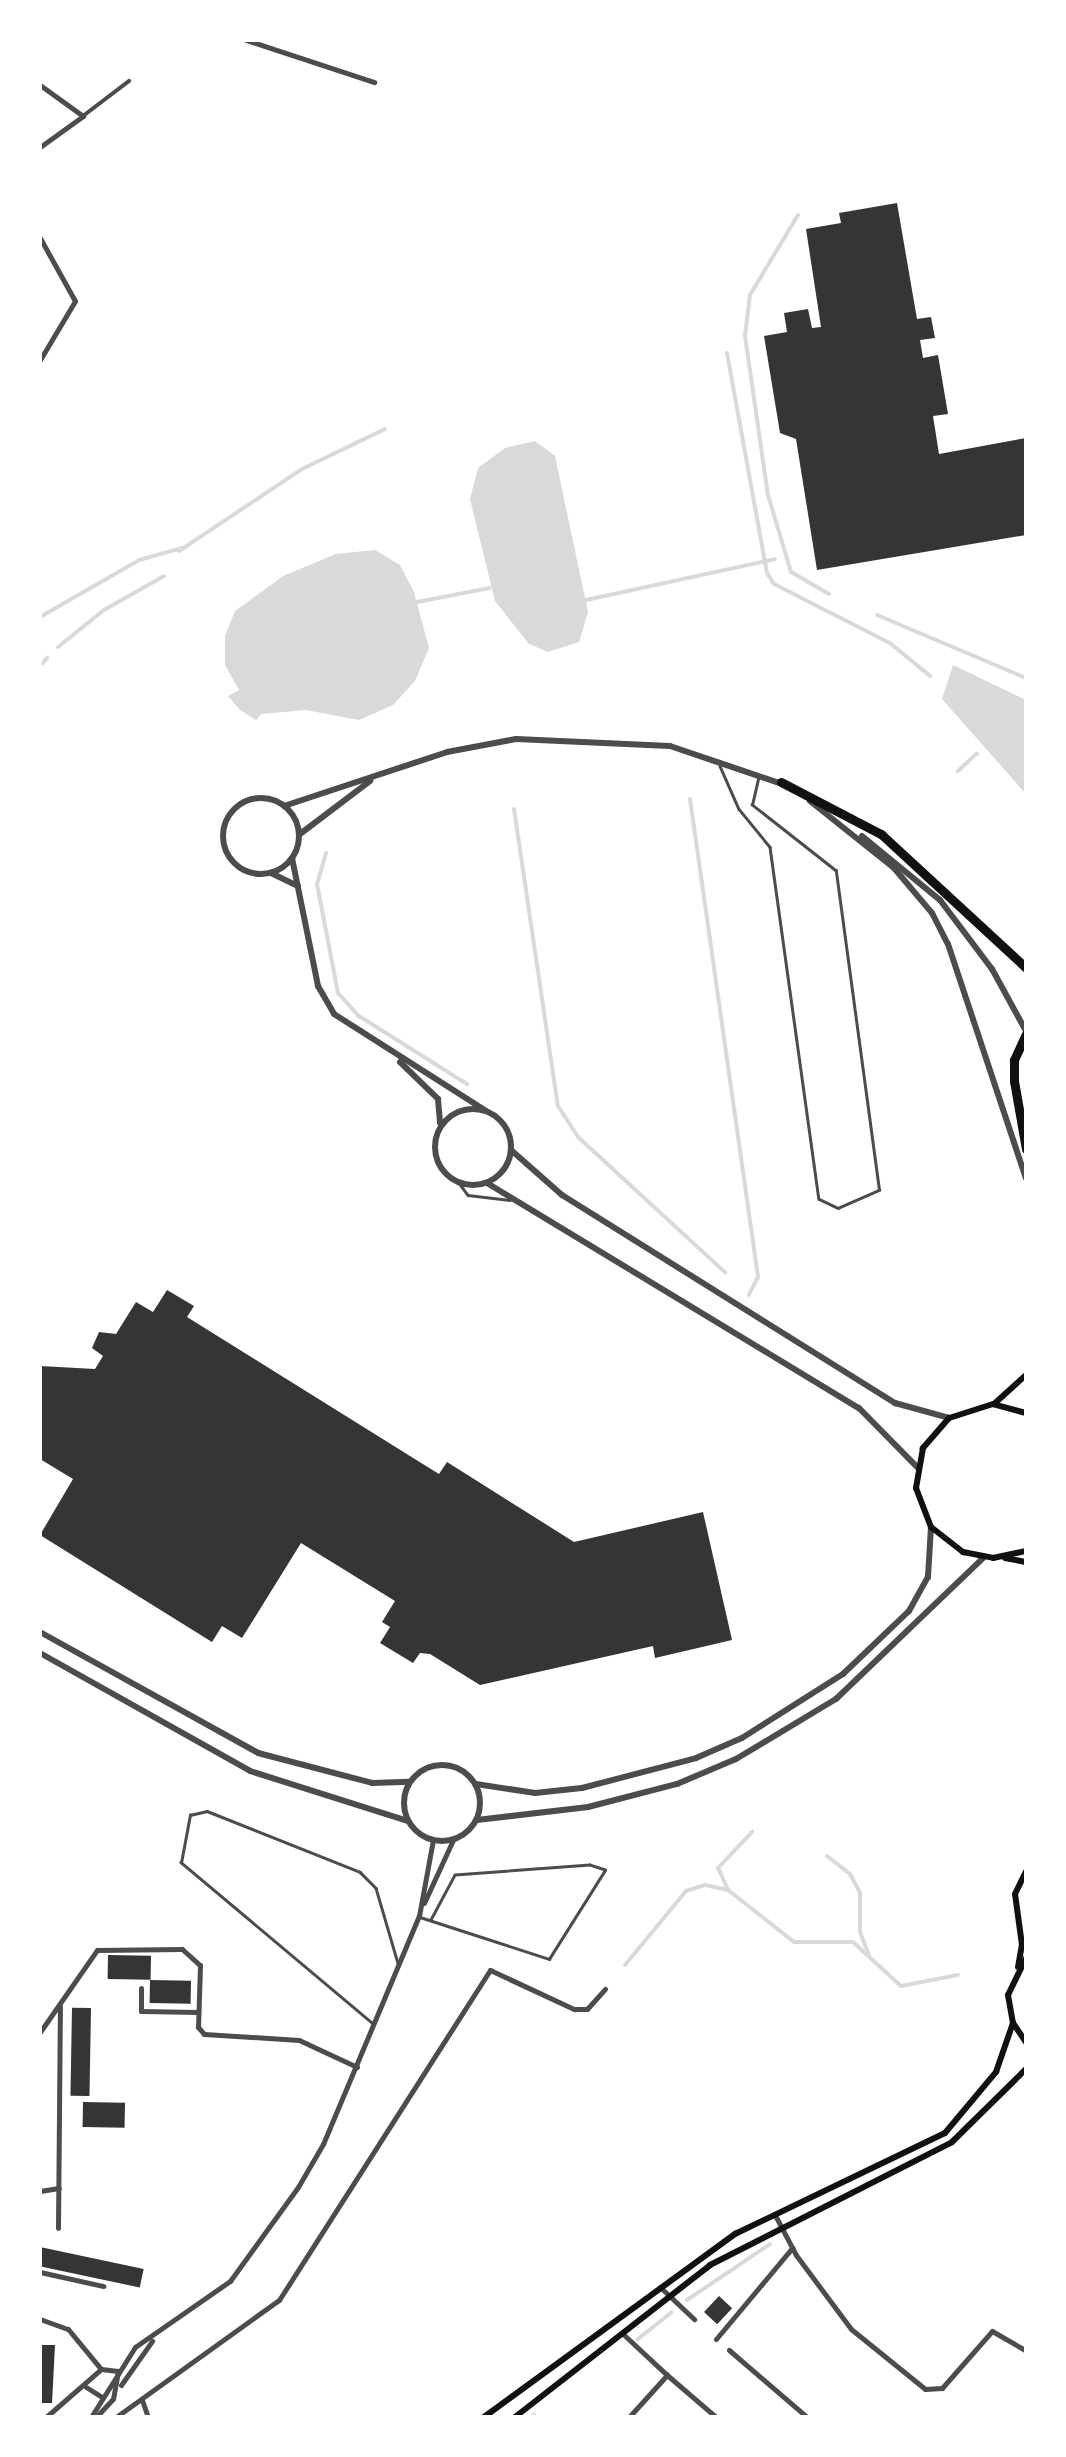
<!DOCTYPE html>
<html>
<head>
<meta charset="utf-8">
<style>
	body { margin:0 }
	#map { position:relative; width:1066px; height:2457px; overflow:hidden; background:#fff; font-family:"Archivo Narrow",sans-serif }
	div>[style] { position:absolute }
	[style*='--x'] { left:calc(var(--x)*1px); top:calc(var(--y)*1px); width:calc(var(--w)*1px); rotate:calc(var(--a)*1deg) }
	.water>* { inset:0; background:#d9d9d9 }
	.stream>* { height:4px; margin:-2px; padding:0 2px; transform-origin:2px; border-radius:2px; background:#d9d9d9 }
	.building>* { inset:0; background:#353535; transform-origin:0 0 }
	.service>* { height:2.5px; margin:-1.25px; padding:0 1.25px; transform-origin:1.25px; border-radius:1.25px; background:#4c4c4c }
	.pedestrian>* { height:4px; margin:-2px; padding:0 2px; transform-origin:2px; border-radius:2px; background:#4c4c4c }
	.minor>* { height:5px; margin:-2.5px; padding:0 2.5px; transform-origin:2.5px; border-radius:2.5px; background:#4c4c4c }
	.tertiary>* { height:6px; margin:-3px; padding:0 3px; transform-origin:3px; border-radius:3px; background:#4c4c4c }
	.tertiary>.ring { margin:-3px; padding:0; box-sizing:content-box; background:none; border:6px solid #4c4c4c; border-radius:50% }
	.secondary>* { height:6px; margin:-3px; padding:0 3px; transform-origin:3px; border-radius:3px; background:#111 }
	.motorway>* { height:9px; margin:-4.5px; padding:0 4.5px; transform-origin:4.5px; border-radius:4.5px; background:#111 }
	span { translate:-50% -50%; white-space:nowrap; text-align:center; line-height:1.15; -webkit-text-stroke:10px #fff; paint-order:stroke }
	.frame { position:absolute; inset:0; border:42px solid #fff; pointer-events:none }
</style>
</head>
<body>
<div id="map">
	<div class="water">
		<div style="clip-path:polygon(535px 441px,555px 456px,588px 612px,579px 642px,548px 652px,529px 644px,495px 601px,470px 499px,478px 468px,505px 448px)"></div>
		<div style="clip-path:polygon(375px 550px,400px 565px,414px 592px,429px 648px,415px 681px,393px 705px,359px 720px,306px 710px,261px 714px,256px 720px,240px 710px,228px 696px,239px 690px,225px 665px,225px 636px,235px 611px,283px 576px,336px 554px)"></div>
		<div style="clip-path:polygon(953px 665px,1026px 700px,1026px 794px,942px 699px)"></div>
	</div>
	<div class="stream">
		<div style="--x:798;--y:215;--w:93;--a:121"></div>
		<div style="--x:750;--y:295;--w:41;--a:97"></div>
		<div style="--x:745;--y:336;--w:161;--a:81.8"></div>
		<div style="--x:768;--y:495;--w:80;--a:73.4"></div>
		<div style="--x:791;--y:572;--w:44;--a:30.1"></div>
		<div style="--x:727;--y:353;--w:224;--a:79.7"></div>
		<div style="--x:767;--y:573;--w:13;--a:58"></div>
		<div style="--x:774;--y:584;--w:130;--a:27"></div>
		<div style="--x:890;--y:643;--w:52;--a:39.5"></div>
		<div style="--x:179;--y:551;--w:148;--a:-33.7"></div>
		<div style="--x:302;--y:469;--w:92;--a:-25.7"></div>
		<div style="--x:586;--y:600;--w:193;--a:-12.2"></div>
		<div style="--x:417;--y:602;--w:74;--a:-10.9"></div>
		<div style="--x:877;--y:615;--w:162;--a:22.9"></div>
		<div style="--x:40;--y:617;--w:114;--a:-29.9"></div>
		<div style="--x:139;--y:560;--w:45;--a:-15.6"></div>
		<div style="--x:58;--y:647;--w:59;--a:-38.8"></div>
		<div style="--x:104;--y:610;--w:69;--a:-29.5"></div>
		<div style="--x:40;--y:666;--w:11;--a:-49"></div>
		<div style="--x:958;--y:771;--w:26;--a:-43"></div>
		<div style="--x:690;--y:799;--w:483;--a:81.9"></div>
		<div style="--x:758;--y:1277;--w:20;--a:117"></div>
		<div style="--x:514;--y:809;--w:300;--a:81.6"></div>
		<div style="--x:558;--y:1106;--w:37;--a:57"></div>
		<div style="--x:578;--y:1137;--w:200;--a:42.6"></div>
		<div style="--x:326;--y:853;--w:32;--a:106"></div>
		<div style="--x:317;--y:884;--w:111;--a:79.1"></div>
		<div style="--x:338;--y:993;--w:31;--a:48"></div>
		<div style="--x:359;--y:1016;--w:128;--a:32.2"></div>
		<div style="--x:827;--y:1856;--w:29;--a:38"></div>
		<div style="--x:850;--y:1874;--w:21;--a:62"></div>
		<div style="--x:860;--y:1893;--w:39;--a:90"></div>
		<div style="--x:860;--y:1932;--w:25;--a:69"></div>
		<div style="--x:728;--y:1890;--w:24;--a:-114"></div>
		<div style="--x:718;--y:1868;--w:50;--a:-46.6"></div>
		<div style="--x:625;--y:1965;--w:96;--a:-50.5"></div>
		<div style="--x:686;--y:1891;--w:20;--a:-18"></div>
		<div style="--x:705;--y:1885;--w:24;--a:12"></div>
		<div style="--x:728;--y:1890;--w:84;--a:38.2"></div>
		<div style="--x:794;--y:1942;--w:59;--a:0"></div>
		<div style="--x:853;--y:1942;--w:65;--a:42.5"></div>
		<div style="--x:901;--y:1986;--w:58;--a:-10.9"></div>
		<div style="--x:687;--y:2300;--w:100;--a:-34"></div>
		<div style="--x:638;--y:2339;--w:43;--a:-38.5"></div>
		<div style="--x:532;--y:2417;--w:3;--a:-45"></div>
	</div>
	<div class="building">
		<div style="clip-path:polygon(897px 203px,917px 319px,931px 317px,935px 338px,920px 340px,923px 358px,938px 355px,948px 414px,933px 416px,939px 454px,1026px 438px,1026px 535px,817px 570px,796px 439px,780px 433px,764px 336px,787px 332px,784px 313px,808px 309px,812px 328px,821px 327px,806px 229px,841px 223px,839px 213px)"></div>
		<div style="clip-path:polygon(167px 1290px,194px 1306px,187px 1317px,418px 1461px,439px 1474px,447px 1462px,574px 1542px,703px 1512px,732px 1640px,655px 1658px,653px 1646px,480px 1685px,430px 1654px,420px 1653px,413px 1663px,380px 1643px,390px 1627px,382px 1622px,395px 1601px,301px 1543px,242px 1638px,222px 1626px,212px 1642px,40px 1535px,73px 1479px,40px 1459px,40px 1366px,95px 1369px,103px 1356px,92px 1348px,99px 1332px,116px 1334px,136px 1302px,153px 1312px)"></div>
		<div style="left:108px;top:1955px;width:43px;height:24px;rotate:1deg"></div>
		<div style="left:150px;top:1980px;width:41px;height:23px;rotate:1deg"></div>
		<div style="left:91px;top:2008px;width:88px;height:19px;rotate:91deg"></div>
		<div style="left:83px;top:2102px;width:42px;height:25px;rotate:1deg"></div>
		<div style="left:40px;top:2247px;width:106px;height:19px;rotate:12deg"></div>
		<div style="left:719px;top:2296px;width:18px;height:22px;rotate:43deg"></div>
		<div style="clip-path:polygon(40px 2345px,55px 2345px,52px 2403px,40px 2403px)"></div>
	</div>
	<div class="service">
		<div style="--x:720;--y:766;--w:47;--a:66.2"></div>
		<div style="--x:739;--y:809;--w:49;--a:50.8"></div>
		<div style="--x:770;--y:847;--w:355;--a:82.1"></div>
		<div style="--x:819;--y:1199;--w:21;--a:25"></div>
		<div style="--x:838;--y:1208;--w:45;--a:-23.7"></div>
		<div style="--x:879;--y:1190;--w:322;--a:-97.7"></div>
		<div style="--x:836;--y:871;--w:107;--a:-141.8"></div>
		<div style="--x:752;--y:805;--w:27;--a:-77"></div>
		<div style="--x:459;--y:1183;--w:15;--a:53"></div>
		<div style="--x:468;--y:1195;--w:42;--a:6.8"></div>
		<div style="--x:420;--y:1917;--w:136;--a:18"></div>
		<div style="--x:549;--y:1959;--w:105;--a:-57.8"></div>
		<div style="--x:605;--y:1870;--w:16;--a:-162"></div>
		<div style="--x:590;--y:1865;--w:135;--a:175.8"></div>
		<div style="--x:455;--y:1875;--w:51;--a:118.1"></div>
		<div style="--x:373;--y:2024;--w:251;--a:-140"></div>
		<div style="--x:181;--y:1863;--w:49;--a:-79.4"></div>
		<div style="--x:190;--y:1815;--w:17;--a:-13"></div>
		<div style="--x:207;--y:1811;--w:165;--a:21.7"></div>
		<div style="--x:360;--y:1872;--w:23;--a:45"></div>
		<div style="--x:376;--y:1888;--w:78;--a:73.7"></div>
	</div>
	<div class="pedestrian">
		<div style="--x:83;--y:116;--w:58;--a:-37.3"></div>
	</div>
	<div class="minor">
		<div style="--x:246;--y:40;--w:135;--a:18.2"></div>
		<div style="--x:40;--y:85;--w:53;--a:35.8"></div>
		<div style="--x:83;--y:116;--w:53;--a:144.2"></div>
		<div style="--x:40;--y:238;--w:72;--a:60.9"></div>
		<div style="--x:75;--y:301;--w:69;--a:120.7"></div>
		<div style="--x:424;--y:1903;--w:69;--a:-65.3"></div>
		<div style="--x:141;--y:1988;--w:23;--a:90"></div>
		<div style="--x:141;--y:2011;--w:57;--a:1"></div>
		<div style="--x:40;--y:2032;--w:100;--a:-55.2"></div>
		<div style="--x:97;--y:1950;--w:85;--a:-0.7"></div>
		<div style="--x:182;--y:1949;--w:24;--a:42"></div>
		<div style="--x:200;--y:1965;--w:62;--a:91.8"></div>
		<div style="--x:198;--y:2027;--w:9;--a:49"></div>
		<div style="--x:204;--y:2034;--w:95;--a:3.6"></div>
		<div style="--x:299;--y:2040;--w:64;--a:25"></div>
		<div style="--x:40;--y:2191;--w:19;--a:-9"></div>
		<div style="--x:775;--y:2215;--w:45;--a:62.3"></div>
		<div style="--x:796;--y:2255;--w:92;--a:53.4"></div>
		<div style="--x:851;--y:2329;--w:95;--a:39"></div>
		<div style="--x:925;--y:2389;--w:17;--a:-3"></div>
		<div style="--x:942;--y:2388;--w:76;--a:-48.7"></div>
		<div style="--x:992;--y:2331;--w:39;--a:30"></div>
		<div style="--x:58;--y:2228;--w:222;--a:-89.5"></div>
		<div style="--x:40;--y:2272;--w:65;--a:12.5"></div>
		<div style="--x:660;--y:2287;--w:47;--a:43.3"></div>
		<div style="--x:40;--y:2319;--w:30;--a:20"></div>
		<div style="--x:68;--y:2329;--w:52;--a:50.5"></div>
		<div style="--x:101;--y:2369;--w:17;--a:7"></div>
		<div style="--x:118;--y:2371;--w:28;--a:100"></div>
		<div style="--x:623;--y:2334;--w:60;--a:43"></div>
		<div style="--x:716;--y:2339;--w:119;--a:-50.1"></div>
		<div style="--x:729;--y:2350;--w:103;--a:40.7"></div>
		<div style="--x:121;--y:2385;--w:54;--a:-54.8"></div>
		<div style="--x:86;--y:2387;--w:19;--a:32"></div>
		<div style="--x:142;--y:2400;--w:18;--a:71"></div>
		<div style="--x:46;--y:2417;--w:73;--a:-41.1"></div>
		<div style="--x:91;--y:2417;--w:83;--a:-57.8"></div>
		<div style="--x:135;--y:2347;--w:116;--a:-34.8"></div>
		<div style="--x:230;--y:2281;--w:116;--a:-54.1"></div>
		<div style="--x:298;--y:2187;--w:50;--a:-59.8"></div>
		<div style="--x:323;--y:2144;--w:247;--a:-67.2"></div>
		<div style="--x:419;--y:1916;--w:77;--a:-79.6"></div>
		<div style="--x:96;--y:2417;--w:25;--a:-47"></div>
		<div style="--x:116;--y:2417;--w:201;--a:-35.7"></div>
		<div style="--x:279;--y:2300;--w:392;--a:-57.4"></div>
		<div style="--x:490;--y:1970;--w:93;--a:24.9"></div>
		<div style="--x:574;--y:2009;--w:13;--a:0"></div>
		<div style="--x:587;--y:2009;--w:27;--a:-48"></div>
		<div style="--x:629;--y:2417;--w:57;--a:-47.9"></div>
		<div style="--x:667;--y:2375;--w:65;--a:40.6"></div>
	</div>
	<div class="tertiary">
		<div class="ring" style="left:223px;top:798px;width:70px;height:70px"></div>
		<div style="--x:810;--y:801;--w:107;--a:38.6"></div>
		<div style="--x:894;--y:868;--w:59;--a:49.8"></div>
		<div style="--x:932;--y:913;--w:35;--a:63"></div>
		<div style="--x:948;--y:944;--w:247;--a:71.6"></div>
		<div style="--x:284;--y:806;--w:172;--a:-18.3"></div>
		<div style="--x:447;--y:752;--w:70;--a:-10.7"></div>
		<div style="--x:516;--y:739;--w:154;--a:2.6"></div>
		<div style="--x:670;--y:746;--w:118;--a:18.7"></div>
		<div style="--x:300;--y:834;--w:88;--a:-37.1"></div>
		<div style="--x:862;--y:836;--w:101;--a:39.4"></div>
		<div style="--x:940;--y:900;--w:86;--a:53"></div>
		<div style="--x:992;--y:969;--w:71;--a:61.3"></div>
		<div style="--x:292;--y:858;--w:131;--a:78.5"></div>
		<div style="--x:318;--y:986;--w:32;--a:60"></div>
		<div style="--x:334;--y:1014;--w:180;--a:32.5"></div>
		<div style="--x:271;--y:873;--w:30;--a:26"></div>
		<div style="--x:400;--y:1062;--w:53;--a:44.2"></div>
		<div style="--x:438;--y:1099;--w:24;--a:85"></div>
		<div class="ring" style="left:435px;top:1109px;width:70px;height:70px"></div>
		<div style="--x:511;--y:1150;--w:68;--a:41.4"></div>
		<div style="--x:562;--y:1195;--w:393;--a:32"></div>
		<div style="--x:895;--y:1403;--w:56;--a:15.5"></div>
		<div style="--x:487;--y:1183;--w:435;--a:31.2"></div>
		<div style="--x:859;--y:1408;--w:83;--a:45.5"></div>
		<div style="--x:40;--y:1632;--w:249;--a:29"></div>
		<div style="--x:258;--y:1753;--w:118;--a:14.7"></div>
		<div style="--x:372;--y:1783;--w:38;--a:-2"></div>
		<div style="--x:40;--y:1653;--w:241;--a:29.3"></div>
		<div style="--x:250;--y:1771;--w:166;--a:17.6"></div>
		<div class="ring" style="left:404px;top:1765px;width:70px;height:70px"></div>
		<div style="--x:476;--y:1784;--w:60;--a:8.7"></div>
		<div style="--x:535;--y:1793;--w:47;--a:-6.1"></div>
		<div style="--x:582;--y:1788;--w:118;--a:-14.7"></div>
		<div style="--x:696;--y:1758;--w:50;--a:-23.5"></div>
		<div style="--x:742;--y:1738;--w:120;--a:-32.4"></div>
		<div style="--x:843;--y:1674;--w:91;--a:-43.7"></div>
		<div style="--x:909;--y:1611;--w:39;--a:-61"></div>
		<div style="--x:928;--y:1577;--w:50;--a:-86.6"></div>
		<div style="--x:477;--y:1820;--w:112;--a:-6.7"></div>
		<div style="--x:588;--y:1807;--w:92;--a:-14.5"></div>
		<div style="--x:677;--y:1784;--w:64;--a:-23"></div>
		<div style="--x:736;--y:1759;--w:117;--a:-31"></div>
		<div style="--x:836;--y:1699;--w:204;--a:-43.8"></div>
	</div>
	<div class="secondary">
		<div style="--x:994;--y:1404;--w:43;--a:-42.2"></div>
		<div style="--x:1026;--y:1413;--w:34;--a:-165"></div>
		<div style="--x:993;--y:1404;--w:46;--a:162.3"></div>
		<div style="--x:949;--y:1418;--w:40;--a:131"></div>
		<div style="--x:923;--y:1448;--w:41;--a:99.9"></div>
		<div style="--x:916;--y:1488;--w:42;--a:69"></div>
		<div style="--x:931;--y:1527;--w:41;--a:38"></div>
		<div style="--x:963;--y:1552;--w:31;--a:11"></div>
		<div style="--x:993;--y:1558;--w:34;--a:-12"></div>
		<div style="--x:1005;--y:1558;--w:21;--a:11"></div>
		<div style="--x:1026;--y:1958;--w:41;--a:115.9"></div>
		<div style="--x:1008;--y:1995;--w:28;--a:80"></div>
		<div style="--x:1013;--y:2023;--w:23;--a:56"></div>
		<div style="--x:1018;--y:1967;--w:22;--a:-80"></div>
		<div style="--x:1022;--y:1945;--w:51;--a:-97.8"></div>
		<div style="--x:1015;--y:1894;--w:25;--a:-64"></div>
		<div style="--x:484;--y:2417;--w:311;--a:-36.1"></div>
		<div style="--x:735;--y:2234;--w:233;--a:-25.7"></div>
		<div style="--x:945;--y:2133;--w:80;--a:-50.1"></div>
		<div style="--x:996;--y:2072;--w:52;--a:-70.9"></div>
		<div style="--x:515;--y:2417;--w:247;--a:-37.9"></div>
		<div style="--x:710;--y:2265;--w:271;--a:-26.9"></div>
		<div style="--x:952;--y:2142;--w:104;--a:-44.6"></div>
	</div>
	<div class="motorway">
		<div style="--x:781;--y:782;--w:113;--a:27.5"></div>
		<div style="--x:881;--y:834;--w:197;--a:42.7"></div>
		<div style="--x:1026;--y:1034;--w:29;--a:115"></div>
		<div style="--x:1014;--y:1060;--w:21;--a:90"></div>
		<div style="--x:1014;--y:1081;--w:69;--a:80"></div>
	</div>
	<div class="frame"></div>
</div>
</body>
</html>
